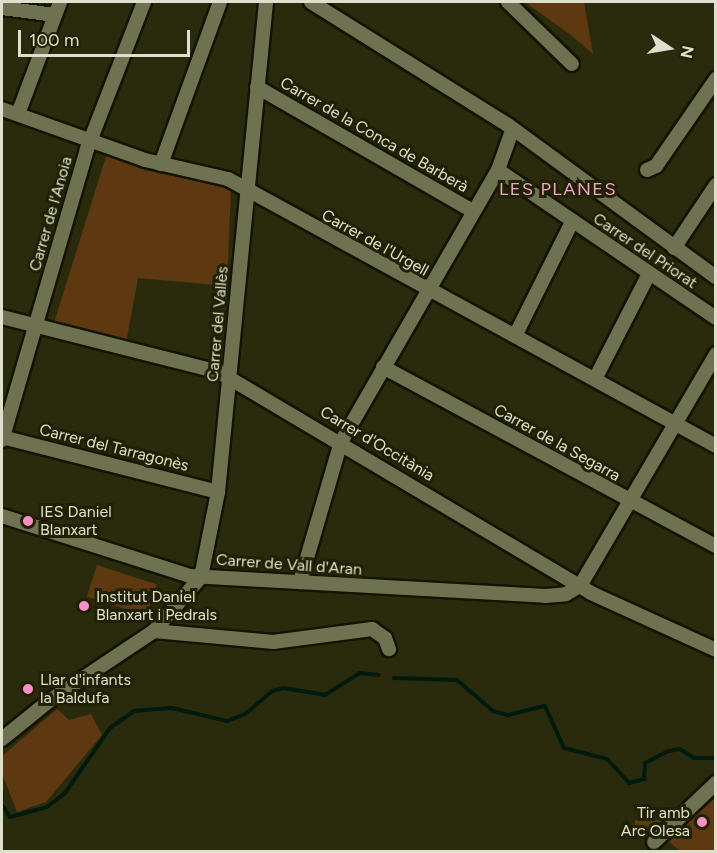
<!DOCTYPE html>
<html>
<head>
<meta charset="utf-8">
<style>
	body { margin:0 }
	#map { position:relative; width:717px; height:853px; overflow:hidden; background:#2a2b0c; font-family:Figtree,sans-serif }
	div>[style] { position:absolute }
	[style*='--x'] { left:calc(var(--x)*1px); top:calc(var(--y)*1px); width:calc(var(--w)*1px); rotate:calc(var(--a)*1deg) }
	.green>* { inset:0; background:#5e3811; transform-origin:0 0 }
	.stream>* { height:4px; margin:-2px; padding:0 2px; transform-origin:2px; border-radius:2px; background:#001b0d }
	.building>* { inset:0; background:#544009 }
	.roads { filter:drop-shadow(2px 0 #131300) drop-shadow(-2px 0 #131300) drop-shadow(0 2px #131300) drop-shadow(0 -2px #131300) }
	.minor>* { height:14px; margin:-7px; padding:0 7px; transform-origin:7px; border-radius:7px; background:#6f7251 }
	.dots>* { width:16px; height:16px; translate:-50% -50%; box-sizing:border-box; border:3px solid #202103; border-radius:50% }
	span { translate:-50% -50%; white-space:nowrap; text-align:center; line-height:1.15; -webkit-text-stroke:6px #202103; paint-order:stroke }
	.street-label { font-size:16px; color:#dee0ce }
	.poi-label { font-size:16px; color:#dee0ce }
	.left { translate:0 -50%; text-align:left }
	.right { translate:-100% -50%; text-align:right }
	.neighbourhood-label { font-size:18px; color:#efa4c9; letter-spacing:1.5px }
	.frame { position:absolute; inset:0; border:3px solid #dee0ce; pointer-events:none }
	.north { position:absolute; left:639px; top:18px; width:60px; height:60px; -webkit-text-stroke:4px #202103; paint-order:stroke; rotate:102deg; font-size:16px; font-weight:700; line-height:24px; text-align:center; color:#dee0ce }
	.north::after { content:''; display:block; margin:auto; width:21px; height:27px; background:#dee0ce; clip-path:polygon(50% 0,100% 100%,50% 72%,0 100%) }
	.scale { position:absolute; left:18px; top:30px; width:172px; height:27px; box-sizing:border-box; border:3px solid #dee0ce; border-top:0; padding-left:8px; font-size:18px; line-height:21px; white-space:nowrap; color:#dee0ce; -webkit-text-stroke:4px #202103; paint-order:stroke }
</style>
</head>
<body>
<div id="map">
	<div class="green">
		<div style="clip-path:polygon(525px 2px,584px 2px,593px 54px,572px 36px)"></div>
		<div style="clip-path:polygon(108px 150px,145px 170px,231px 188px,227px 286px,138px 278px,126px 343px,54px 323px)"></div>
		<div style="left:97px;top:565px;width:63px;height:33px;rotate:18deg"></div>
		<div style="clip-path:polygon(57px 709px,69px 720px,91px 714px,102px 735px,46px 802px,17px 812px,2px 774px,2px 756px)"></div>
		<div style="clip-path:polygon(711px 798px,715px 802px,715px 851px,680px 851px,669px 842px)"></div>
	</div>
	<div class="stream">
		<div style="--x:394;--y:678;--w:63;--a:1.8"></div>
		<div style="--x:457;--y:680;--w:48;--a:40.7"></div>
		<div style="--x:493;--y:711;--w:16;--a:15"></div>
		<div style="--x:508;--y:715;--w:38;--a:-14"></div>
		<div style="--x:545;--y:706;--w:46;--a:65.7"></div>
		<div style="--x:564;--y:748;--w:44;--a:14.3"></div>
		<div style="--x:607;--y:759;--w:33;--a:47"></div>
		<div style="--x:629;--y:783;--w:16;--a:-15"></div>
		<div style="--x:644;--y:779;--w:16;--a:-86"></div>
		<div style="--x:645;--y:763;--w:27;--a:-27"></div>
		<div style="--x:669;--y:751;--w:11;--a:-10"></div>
		<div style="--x:680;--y:749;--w:17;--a:33"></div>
		<div style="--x:694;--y:758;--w:22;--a:0"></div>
		<div style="--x:2;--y:793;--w:7;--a:90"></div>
		<div style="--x:2;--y:805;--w:14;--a:56"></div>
		<div style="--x:10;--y:817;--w:38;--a:-15"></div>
		<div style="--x:47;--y:807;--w:23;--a:-38"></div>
		<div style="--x:65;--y:793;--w:79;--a:-55.3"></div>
		<div style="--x:110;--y:728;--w:29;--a:-35"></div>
		<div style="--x:134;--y:711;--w:38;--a:-5"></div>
		<div style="--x:172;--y:708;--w:57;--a:13.3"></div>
		<div style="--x:227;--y:721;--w:19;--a:-21"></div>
		<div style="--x:245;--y:714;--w:35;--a:-40"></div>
		<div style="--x:272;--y:691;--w:12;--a:-14"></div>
		<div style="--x:284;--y:688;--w:42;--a:9.7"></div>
		<div style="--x:325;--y:695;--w:41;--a:-32.2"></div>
		<div style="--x:360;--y:673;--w:19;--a:6"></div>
	</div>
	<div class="building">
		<div style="clip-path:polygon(635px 820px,662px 820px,662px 822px,654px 830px,635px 830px)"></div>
	</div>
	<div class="roads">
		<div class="minor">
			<div style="--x:311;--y:2;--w:232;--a:32"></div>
			<div style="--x:508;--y:125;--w:258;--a:36.2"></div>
			<div style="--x:508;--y:2;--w:89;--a:44.1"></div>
			<div style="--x:2;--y:8;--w:53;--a:7.5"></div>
			<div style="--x:257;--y:87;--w:249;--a:29.9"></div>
			<div style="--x:2;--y:109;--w:152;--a:19.6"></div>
			<div style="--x:145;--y:160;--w:85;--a:12.9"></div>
			<div style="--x:228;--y:179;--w:556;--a:28.68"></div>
			<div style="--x:18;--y:114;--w:120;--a:-69.4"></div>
			<div style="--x:161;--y:164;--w:172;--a:-70"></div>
			<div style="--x:498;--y:170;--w:263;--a:34.2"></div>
			<div style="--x:647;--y:170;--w:10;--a:-24"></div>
			<div style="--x:656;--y:166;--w:106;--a:-55.4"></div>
			<div style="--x:674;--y:248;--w:76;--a:-56.3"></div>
			<div style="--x:2;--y:317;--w:224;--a:14.2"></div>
			<div style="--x:219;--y:372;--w:433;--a:30.7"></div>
			<div style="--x:591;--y:593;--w:137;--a:24.5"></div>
			<div style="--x:515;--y:336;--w:127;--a:-63.4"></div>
			<div style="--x:383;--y:367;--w:378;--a:28.3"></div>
			<div style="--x:595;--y:379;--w:118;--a:-62.8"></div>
			<div style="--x:2;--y:437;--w:223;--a:14.3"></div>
			<div style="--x:2;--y:440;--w:303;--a:-73.7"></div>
			<div style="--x:87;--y:149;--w:158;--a:-68.8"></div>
			<div style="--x:2;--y:516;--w:197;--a:17.7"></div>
			<div style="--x:190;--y:576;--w:356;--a:3.2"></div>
			<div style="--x:545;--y:596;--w:21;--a:-5"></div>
			<div style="--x:566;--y:594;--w:16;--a:-30"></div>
			<div style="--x:300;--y:582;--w:146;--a:-73.7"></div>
			<div style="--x:341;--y:442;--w:314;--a:-60"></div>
			<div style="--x:498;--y:170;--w:41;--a:-70.3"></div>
			<div style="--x:580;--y:586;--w:269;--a:-59.6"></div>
			<div style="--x:154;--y:631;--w:120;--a:5.3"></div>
			<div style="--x:273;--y:642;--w:100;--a:-7.5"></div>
			<div style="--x:372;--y:629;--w:16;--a:35"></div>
			<div style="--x:385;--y:638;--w:12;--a:70"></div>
			<div style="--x:2;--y:739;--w:60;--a:-39"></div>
			<div style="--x:49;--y:701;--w:126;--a:-33.7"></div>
			<div style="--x:154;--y:631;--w:72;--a:-49"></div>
			<div style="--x:201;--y:577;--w:87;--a:-78.7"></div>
			<div style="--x:218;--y:492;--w:492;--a:-84.4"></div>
			<div style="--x:654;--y:842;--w:86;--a:-43.6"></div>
		</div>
	</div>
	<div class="dots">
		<div style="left:28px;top:521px;background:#fa8fc7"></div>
		<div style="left:84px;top:606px;background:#fa8fc7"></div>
		<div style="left:28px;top:689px;background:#fa8fc7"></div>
		<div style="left:702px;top:822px;background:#fa8fc7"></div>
	</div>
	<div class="street-label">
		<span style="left:374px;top:135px;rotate:30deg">Carrer de la Conca de Barberà</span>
		<span style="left:51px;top:214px;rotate:-74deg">Carrer de l'Anoia</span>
		<span style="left:375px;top:243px;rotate:29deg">Carrer de l'Urgell</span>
		<span style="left:645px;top:251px;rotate:34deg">Carrer del Priorat</span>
		<span style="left:218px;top:324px;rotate:-85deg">Carrer del Vallès</span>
		<span style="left:557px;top:443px;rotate:29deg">Carrer de la Segarra</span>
		<span style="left:377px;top:444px;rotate:31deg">Carrer d'Occitània</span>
		<span style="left:114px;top:448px;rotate:14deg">Carrer del Tarragonès</span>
		<span style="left:289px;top:565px;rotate:4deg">Carrer de Vall d'Aran</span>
	</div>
	<div class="poi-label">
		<span class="left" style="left:40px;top:521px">IES Daniel<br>Blanxart</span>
		<span class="left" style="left:96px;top:606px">Institut Daniel<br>Blanxart i Pedrals</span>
		<span class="left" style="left:40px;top:689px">Llar d'infants<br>la Baldufa</span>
		<span class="right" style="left:690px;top:822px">Tir amb<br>Arc Olesa</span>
	</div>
	<div class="neighbourhood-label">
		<span style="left:558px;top:189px">LES PLANES</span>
	</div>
	<div class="frame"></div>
	<div class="north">N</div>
	<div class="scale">100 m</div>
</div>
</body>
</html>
